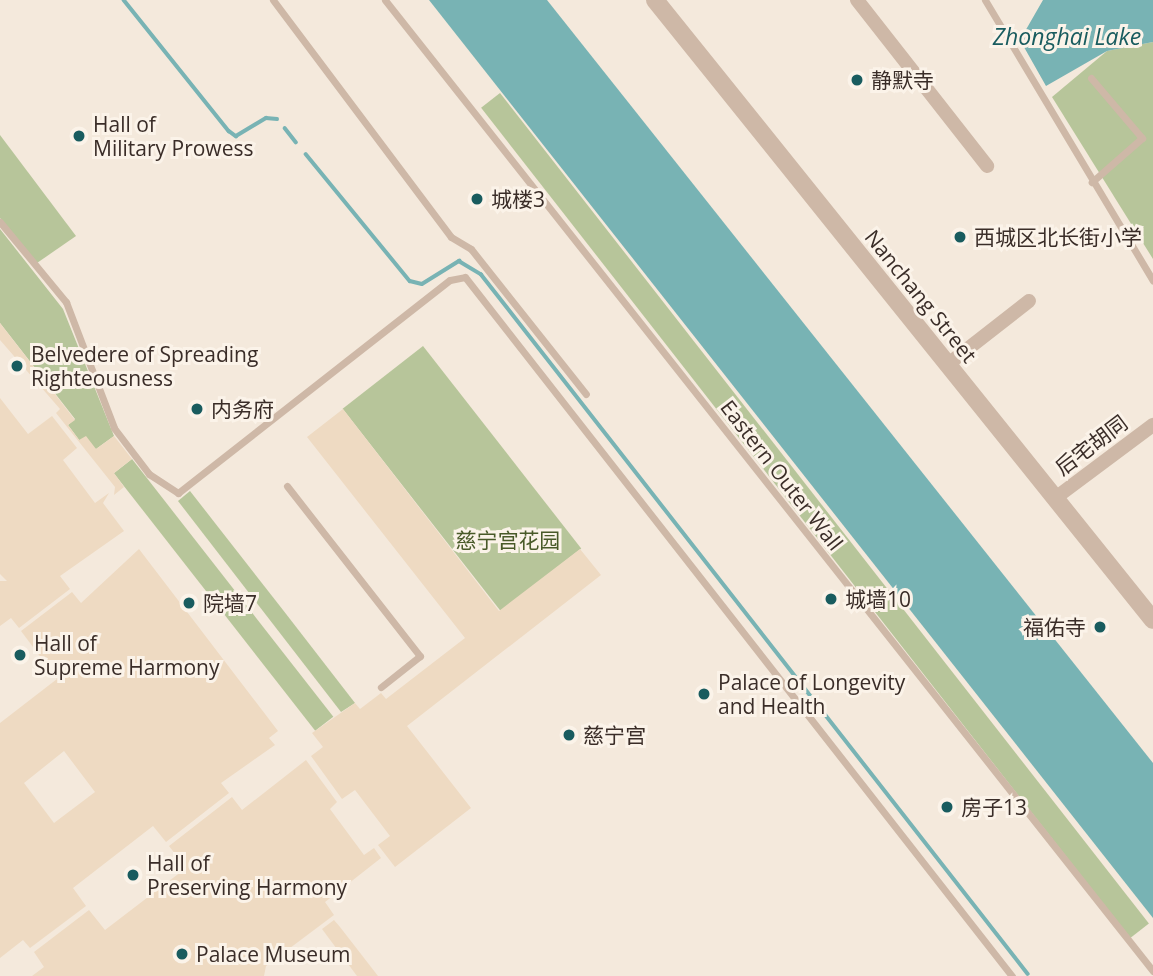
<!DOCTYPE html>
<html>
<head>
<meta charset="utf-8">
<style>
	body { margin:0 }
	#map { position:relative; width:1153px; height:976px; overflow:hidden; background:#f4e9dc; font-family:"Open Sans","Noto Sans SC",sans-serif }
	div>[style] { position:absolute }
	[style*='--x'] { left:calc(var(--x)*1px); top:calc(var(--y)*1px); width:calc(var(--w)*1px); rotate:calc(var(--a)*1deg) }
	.green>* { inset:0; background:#b7c59a; transform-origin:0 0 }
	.plaza>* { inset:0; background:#eedac2 }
	.water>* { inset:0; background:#78b3b4 }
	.stream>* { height:3.5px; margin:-1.75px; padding:0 1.75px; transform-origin:1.75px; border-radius:1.75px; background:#78b3b4 }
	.service>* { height:7px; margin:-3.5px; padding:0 3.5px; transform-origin:3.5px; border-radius:3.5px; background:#ceb8a7 }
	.minor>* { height:14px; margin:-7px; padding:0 7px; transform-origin:7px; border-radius:7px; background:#ceb8a7 }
	.tertiary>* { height:18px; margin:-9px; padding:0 9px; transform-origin:9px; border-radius:9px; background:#ceb8a7 }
	.dots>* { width:19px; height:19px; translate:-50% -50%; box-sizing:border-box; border:4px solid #fbf3e9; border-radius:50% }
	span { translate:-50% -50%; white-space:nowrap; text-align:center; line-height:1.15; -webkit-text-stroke:6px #fbf3e9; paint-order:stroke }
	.poi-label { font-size:21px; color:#3a2d28 }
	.left { translate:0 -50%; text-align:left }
	.right { translate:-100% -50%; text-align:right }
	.street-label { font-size:21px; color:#3a2d28 }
	.park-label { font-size:21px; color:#495a29 }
	.water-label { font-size:23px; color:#195c5f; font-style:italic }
</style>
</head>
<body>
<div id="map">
	<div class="green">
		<div style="clip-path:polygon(1153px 42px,1153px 259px,1052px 97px,1107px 51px)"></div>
		<div style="left:500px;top:93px;width:1054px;height:24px;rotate:52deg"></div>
		<div style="clip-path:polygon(0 135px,76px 236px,37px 263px,0 218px)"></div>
		<div style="clip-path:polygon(0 229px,63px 309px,114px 436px,96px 449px,80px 441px,68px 425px,75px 419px,0 323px)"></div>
		<div style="left:423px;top:346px;width:257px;height:102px;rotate:52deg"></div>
		<div style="left:132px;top:459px;width:327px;height:23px;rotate:52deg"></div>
		<div style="clip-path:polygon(190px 491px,283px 610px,355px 703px,341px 712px,178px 501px)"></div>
	</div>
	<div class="plaza">
		<div style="clip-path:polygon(0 323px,75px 420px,68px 425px,79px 440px,86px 436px,96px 449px,114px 436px,132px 459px,114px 473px,124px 487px,114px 495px,115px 487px,56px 413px,60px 409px,0 340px)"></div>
		<div style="clip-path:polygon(0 398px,28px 434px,52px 416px,77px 448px,63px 460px,95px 503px,109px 493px,103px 503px,124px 531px,60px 576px,70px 589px,19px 628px,11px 618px,0 626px,0 581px,7px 581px,0 574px)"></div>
		<div style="clip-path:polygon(343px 409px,499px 611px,580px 549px,601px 575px,407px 726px,471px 808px,395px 867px,378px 845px,390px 836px,355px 790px,342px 799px,311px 756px,323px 747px,312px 733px,355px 703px,360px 709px,381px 693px,386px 699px,465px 638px,307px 437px)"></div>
		<div style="clip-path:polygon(evenodd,139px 549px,278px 731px,269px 738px,275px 745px,221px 783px,229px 793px,166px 842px,153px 826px,73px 888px,86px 906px,30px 948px,23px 940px,0 958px,0 723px,57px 679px,21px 631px,72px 592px,81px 603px,139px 549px,64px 751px,95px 792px,54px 823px,24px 783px,64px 751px)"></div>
		<div style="clip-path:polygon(306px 760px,337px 802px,330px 809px,364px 855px,374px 848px,381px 858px,325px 902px,334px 915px,266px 966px,264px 976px,32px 976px,44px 967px,34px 952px,89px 910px,105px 930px,186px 868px,169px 846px,232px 797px,242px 810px)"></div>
		<div style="clip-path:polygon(334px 920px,340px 927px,378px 976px,357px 976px,322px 929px)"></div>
	</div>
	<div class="water">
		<div style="clip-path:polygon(429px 0,547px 0,1153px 763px,1153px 918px)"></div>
		<div style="clip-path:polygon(1043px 0,1153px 0,1153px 42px,1107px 51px,1046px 86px,1020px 40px)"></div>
	</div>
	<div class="stream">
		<div style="--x:124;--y:0;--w:168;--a:51.3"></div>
		<div style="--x:229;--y:131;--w:9;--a:36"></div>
		<div style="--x:236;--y:136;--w:35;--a:-31"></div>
		<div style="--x:266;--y:118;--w:11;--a:5"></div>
		<div style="--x:285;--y:128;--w:18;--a:52"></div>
		<div style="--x:306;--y:154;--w:164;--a:50.7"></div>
		<div style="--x:410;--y:281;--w:12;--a:14"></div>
		<div style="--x:422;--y:284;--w:44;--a:-31.9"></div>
		<div style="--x:459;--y:261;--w:26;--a:31"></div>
		<div style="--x:481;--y:274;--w:888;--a:51.99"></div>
	</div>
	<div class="service">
		<div style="--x:273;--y:0;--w:296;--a:53.1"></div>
		<div style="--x:451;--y:237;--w:23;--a:31"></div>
		<div style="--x:471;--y:249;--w:185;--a:51.6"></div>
		<div style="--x:385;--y:0;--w:1238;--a:51.66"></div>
		<div style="--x:985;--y:0;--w:327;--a:59.1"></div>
		<div style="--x:1091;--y:78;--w:79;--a:49.6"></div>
		<div style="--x:1142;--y:138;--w:67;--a:138.7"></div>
		<div style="--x:0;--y:222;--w:104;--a:50.5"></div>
		<div style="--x:66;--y:302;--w:135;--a:69.1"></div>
		<div style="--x:114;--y:428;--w:58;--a:52.7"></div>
		<div style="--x:149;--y:474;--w:35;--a:33"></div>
		<div style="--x:178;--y:493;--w:345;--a:-38.1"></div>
		<div style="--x:450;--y:280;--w:15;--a:-11"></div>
		<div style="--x:465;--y:277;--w:888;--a:51.96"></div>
		<div style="--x:287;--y:486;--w:216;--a:52"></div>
		<div style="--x:420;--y:656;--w:50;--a:141.5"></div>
	</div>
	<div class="minor">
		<div style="--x:857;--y:0;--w:211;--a:51.9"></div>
		<div style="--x:947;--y:365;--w:104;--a:-38"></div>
		<div style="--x:1054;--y:499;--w:124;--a:-36.8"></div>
	</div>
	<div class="tertiary">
		<div style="--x:655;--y:0;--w:795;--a:51.23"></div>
	</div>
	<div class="dots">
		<div style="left:857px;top:80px;background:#195c5f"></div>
		<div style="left:79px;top:136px;background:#195c5f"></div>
		<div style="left:477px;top:199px;background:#195c5f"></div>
		<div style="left:960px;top:237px;background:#195c5f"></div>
		<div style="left:17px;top:366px;background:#195c5f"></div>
		<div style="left:197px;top:409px;background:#195c5f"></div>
		<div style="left:831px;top:599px;background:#195c5f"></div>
		<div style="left:189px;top:603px;background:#195c5f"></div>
		<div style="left:1100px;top:627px;background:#195c5f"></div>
		<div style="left:20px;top:655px;background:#195c5f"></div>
		<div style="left:704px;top:694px;background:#195c5f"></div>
		<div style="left:569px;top:735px;background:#195c5f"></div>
		<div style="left:947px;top:807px;background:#195c5f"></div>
		<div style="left:133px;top:875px;background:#195c5f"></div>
		<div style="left:182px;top:954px;background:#195c5f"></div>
	</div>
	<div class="poi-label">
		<span class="left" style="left:871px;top:80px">静默寺</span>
		<span class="left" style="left:93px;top:136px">Hall of<br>Military Prowess</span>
		<span class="left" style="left:491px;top:199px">城楼3</span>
		<span class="left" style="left:974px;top:237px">西城区北长街小学</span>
		<span class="left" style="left:31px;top:366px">Belvedere of Spreading<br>Righteousness</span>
		<span class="left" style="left:211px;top:409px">内务府</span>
		<span class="left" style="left:845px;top:599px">城墙10</span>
		<span class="left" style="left:203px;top:603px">院墙7</span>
		<span class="right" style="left:1086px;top:627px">福佑寺</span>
		<span class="left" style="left:34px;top:655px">Hall of<br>Supreme Harmony</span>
		<span class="left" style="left:718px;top:694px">Palace of Longevity<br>and Health</span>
		<span class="left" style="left:583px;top:735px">慈宁宫</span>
		<span class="left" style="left:961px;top:807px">房子13</span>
		<span class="left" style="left:147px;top:875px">Hall of<br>Preserving Harmony</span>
		<span class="left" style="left:196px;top:954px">Palace Museum</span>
	</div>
	<div class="street-label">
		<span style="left:921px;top:296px;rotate:51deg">Nanchang Street</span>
		<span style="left:1091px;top:445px;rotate:-37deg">后宅胡同</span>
		<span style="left:782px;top:475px;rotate:52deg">Eastern Outer Wall</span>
	</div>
	<div class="park-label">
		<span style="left:508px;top:540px">慈宁宫花园</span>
	</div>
	<div class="water-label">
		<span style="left:1067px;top:36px">Zhonghai Lake</span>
	</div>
</div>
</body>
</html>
